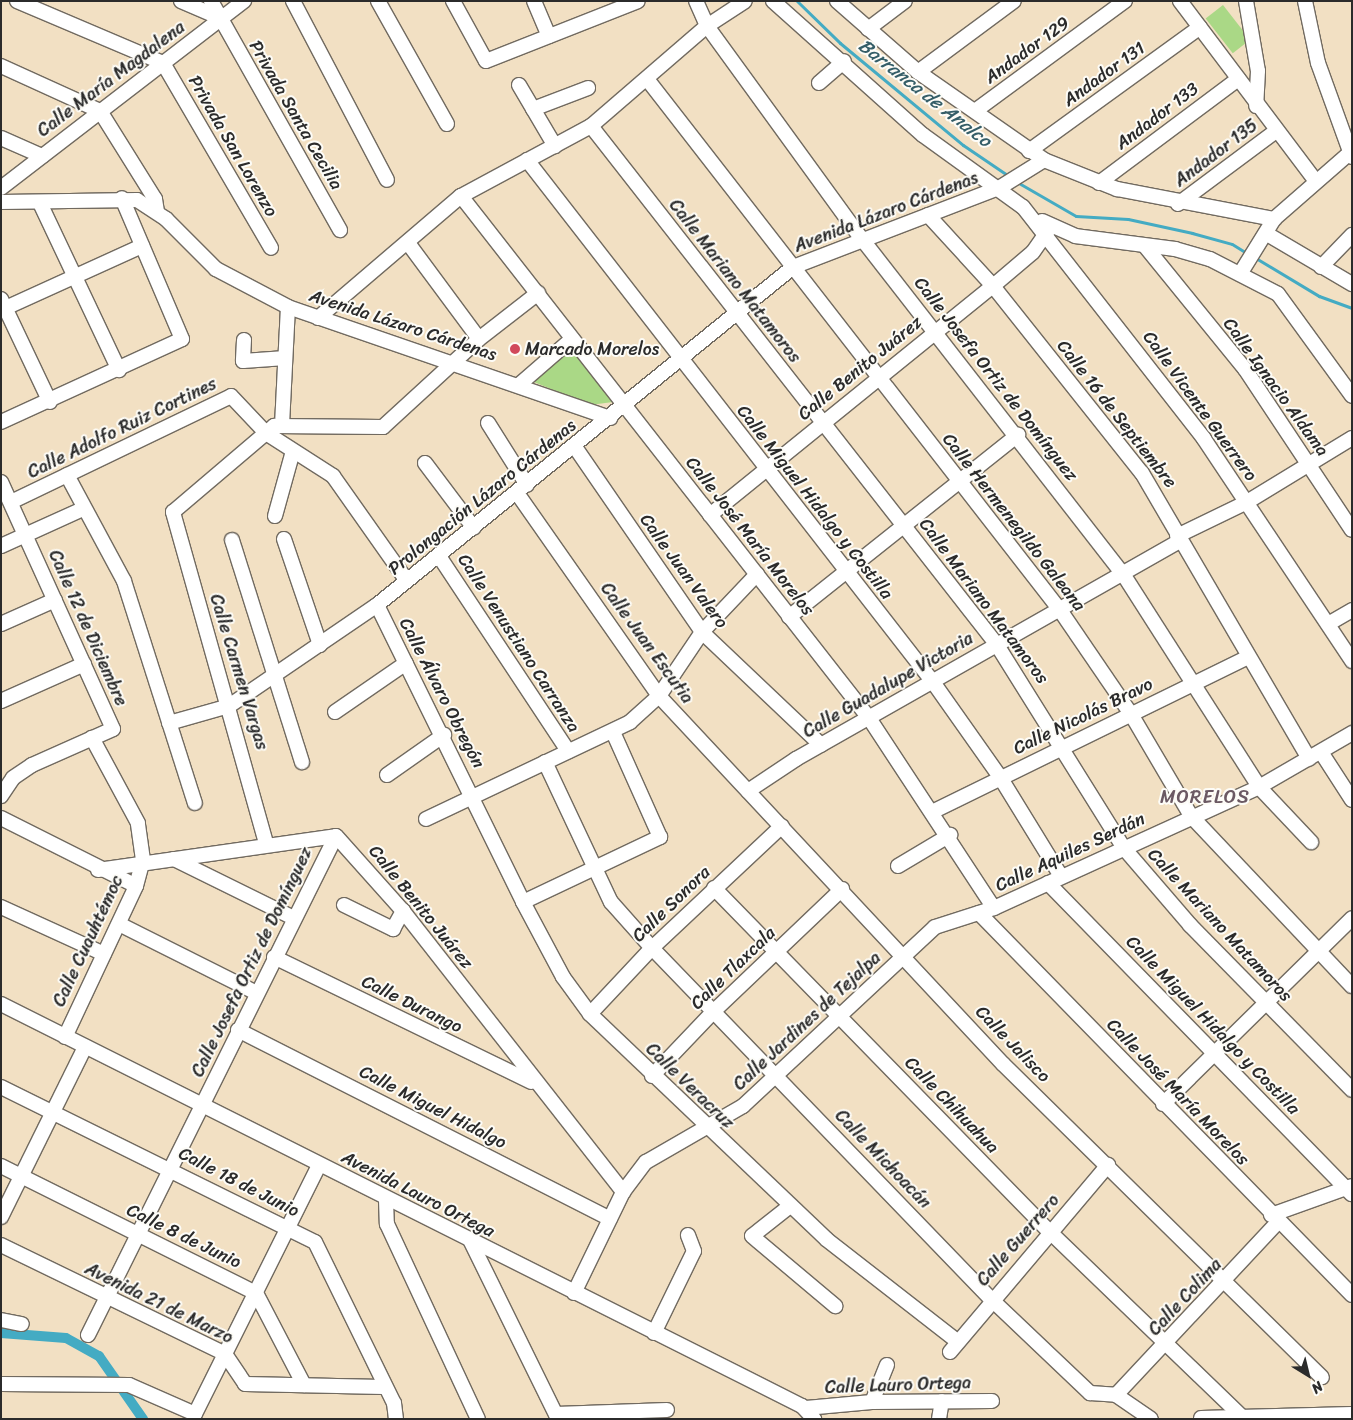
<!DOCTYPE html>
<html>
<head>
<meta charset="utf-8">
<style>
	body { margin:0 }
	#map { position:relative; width:1353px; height:1420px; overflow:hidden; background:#f2e0c3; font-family:Sriracha,sans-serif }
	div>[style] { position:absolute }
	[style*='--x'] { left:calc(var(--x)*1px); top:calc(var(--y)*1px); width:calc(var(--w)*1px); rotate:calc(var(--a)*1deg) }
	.green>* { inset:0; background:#aad886; transform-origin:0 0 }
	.stream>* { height:3px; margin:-1.5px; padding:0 1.5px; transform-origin:1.5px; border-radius:1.5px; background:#44abc3 }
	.canal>* { height:10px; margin:-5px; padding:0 5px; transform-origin:5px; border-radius:5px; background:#44abc3 }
	.roads { filter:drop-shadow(1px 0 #716a60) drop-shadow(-1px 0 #716a60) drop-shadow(0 1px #716a60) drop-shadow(0 -1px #716a60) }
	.minor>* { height:14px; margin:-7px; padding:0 7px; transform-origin:7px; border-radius:7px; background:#fff }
	.dots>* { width:14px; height:14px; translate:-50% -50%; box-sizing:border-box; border:2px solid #fdfcf7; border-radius:50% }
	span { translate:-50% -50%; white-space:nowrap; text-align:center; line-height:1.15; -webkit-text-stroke:4px #fdfcf7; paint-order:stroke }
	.street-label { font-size:18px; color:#2b2b2b }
	.poi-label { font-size:18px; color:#2b2b2b }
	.left { translate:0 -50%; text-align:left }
	.water-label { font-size:19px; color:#355e68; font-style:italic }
	.neighbourhood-label { font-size:19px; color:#6b5963; letter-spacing:1px }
	.frame { position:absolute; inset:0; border:2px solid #2b2b2b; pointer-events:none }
	.north { position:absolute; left:1283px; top:1350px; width:50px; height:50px; -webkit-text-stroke:4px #fdfcf7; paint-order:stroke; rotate:144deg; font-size:14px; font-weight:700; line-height:20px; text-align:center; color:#2b2b2b }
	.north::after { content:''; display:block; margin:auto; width:18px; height:22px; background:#2b2b2b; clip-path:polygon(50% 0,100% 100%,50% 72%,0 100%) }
</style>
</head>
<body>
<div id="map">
	<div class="green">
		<div style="left:1223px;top:5px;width:44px;height:22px;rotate:52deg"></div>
		<div style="clip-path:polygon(570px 347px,613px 402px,590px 405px,529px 380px)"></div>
	</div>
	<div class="stream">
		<div style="--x:797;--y:1;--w:60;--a:44.3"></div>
		<div style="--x:840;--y:43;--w:160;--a:39.7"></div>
		<div style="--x:963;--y:145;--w:57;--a:34.2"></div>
		<div style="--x:1017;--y:182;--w:68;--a:30"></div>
		<div style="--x:1076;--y:216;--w:52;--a:3.3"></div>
		<div style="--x:1128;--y:219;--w:66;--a:12.3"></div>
		<div style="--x:1192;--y:233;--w:41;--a:15.4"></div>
		<div style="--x:1232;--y:244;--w:19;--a:32"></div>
		<div style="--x:1254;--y:257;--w:76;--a:31"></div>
		<div style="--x:1319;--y:296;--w:35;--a:20"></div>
	</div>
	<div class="canal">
		<div style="--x:1;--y:1333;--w:65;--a:4.4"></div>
		<div style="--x:66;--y:1338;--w:38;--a:29"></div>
		<div style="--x:99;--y:1356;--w:77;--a:55.1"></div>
	</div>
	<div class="roads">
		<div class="minor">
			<div style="--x:17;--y:1;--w:159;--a:23"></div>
			<div style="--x:163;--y:63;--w:214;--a:59.7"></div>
			<div style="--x:181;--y:1;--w:40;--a:23.4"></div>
			<div style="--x:211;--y:1;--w:263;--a:60.6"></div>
			<div style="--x:293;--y:1;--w:202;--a:62.3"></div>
			<div style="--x:378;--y:1;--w:141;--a:60.7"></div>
			<div style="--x:453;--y:1;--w:68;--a:61.2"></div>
			<div style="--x:486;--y:61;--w:163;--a:-21.5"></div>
			<div style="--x:534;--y:1;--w:38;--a:67"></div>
			<div style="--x:696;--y:1;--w:27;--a:66"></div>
			<div style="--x:707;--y:26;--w:263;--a:54"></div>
			<div style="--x:862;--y:239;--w:425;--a:52.1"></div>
			<div style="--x:1123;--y:574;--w:253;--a:57.4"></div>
			<div style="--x:1259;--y:787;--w:76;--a:46.6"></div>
			<div style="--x:773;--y:1;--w:201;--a:41.8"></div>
			<div style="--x:923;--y:135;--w:123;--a:35.8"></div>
			<div style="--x:1023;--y:207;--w:294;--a:52"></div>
			<div style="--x:1204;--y:439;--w:267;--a:56.3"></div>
			<div style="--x:837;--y:1;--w:108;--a:41.2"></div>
			<div style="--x:918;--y:72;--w:154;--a:34.9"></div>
			<div style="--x:1044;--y:160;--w:79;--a:21.7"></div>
			<div style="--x:1117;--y:189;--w:160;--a:10.8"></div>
			<div style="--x:1180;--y:1;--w:224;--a:53"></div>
			<div style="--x:1246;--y:1;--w:71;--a:80.3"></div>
			<div style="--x:1258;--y:71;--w:35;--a:93"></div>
			<div style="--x:1305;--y:1;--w:63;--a:78.2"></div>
			<div style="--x:1318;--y:63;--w:100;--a:70.1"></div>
			<div style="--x:868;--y:29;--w:46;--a:-37.1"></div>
			<div style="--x:1;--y:66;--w:109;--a:24.4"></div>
			<div style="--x:100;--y:111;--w:104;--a:58"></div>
			<div style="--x:155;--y:199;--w:13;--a:81"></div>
			<div style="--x:918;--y:72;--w:119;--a:-36.5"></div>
			<div style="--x:647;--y:79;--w:673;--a:52.13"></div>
			<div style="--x:1060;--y:610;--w:126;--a:55.7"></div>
			<div style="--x:1131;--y:714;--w:118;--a:59.5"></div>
			<div style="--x:1191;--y:816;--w:234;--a:46.6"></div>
			<div style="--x:819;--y:83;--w:33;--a:-41"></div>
			<div style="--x:519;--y:85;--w:71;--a:59.5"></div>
			<div style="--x:533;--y:109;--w:59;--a:-20.9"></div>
			<div style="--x:975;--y:111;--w:186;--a:-36.3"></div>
			<div style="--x:591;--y:126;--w:659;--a:51.96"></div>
			<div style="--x:997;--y:645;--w:238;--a:58"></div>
			<div style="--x:1123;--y:847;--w:103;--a:49.3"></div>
			<div style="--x:1190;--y:925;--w:231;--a:45.5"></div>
			<div style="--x:1;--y:138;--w:45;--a:23.7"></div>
			<div style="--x:1029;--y:151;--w:211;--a:-35.9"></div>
			<div style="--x:527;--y:160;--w:661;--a:52.13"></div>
			<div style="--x:933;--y:682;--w:116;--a:54.8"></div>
			<div style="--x:1000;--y:777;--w:116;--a:58.4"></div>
			<div style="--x:1099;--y:183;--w:174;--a:-36.8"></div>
			<div style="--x:1;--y:188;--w:307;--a:-37.6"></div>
			<div style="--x:461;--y:196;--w:663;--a:51.99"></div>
			<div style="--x:869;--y:718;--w:227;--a:56.7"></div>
			<div style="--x:1;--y:202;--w:136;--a:-0.8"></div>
			<div style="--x:137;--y:200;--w:35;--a:33"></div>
			<div style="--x:166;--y:219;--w:71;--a:45"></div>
			<div style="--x:216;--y:269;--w:81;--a:27.8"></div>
			<div style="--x:288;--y:307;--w:341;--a:19"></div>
			<div style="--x:40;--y:203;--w:185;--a:64.7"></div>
			<div style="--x:1178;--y:204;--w:122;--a:-36.7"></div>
			<div style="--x:928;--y:215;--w:96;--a:47.5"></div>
			<div style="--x:993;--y:286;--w:239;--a:51.5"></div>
			<div style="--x:1142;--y:473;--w:331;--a:59.7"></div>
			<div style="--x:1042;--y:221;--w:36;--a:24"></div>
			<div style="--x:1075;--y:236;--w:101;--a:7.4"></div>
			<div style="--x:1175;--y:249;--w:36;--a:16"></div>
			<div style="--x:1210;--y:259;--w:76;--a:27.2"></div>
			<div style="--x:1278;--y:294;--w:126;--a:54"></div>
			<div style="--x:1267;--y:234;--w:99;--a:30.5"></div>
			<div style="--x:408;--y:243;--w:119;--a:53.5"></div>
			<div style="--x:1145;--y:246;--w:159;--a:50.9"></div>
			<div style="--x:1245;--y:369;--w:193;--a:56.4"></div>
			<div style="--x:1321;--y:267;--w:45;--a:-45.9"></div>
			<div style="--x:1240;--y:274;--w:65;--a:-58.3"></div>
			<div style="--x:1274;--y:219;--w:103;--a:-41.1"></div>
			<div style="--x:1;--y:299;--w:114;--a:64.6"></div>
			<div style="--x:1;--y:310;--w:155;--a:-24.4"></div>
			<div style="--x:318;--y:318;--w:188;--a:-40.5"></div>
			<div style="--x:461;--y:196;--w:148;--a:-28.3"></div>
			<div style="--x:591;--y:126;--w:153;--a:-40.8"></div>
			<div style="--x:707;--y:26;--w:45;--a:-33.3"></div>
			<div style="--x:244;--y:340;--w:21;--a:93"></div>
			<div style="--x:243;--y:361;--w:39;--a:-4"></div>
			<div style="--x:520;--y:384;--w:69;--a:-40.9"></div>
			<div style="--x:1;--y:422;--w:199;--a:-24.6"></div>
			<div style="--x:182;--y:339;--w:153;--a:-113.1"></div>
			<div style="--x:488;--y:423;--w:73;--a:57.8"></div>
			<div style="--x:282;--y:425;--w:118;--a:-87.1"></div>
			<div style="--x:575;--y:447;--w:224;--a:55.5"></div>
			<div style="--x:702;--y:632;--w:164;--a:43.5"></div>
			<div style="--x:425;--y:463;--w:81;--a:53"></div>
			<div style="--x:67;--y:475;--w:120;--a:61.7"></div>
			<div style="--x:124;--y:581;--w:233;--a:72.3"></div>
			<div style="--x:1;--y:482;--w:271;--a:65.6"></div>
			<div style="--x:113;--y:729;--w:89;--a:156"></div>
			<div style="--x:32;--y:765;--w:23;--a:146"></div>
			<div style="--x:13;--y:778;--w:22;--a:124"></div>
			<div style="--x:517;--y:493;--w:248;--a:55"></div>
			<div style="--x:659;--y:696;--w:504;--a:46.93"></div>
			<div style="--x:1003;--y:1064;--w:447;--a:44.5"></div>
			<div style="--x:11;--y:502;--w:244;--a:-25.7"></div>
			<div style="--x:231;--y:396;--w:51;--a:46.6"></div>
			<div style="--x:266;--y:433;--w:80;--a:32.7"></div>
			<div style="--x:333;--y:476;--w:128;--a:54.8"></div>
			<div style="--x:710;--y:515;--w:364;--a:-39"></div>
			<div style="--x:993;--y:286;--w:52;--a:-40.4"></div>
			<div style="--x:1033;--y:252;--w:28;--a:-55"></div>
			<div style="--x:275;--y:516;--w:67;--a:-74.5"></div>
			<div style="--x:1177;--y:536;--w:78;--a:-25.9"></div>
			<div style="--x:1247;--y:502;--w:123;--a:-31.4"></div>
			<div style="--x:284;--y:539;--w:112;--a:71.2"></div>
			<div style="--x:232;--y:540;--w:233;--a:72.5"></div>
			<div style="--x:1;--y:546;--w:90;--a:-24.3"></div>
			<div style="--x:439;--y:556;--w:234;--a:56.5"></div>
			<div style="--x:377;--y:605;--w:331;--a:63.8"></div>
			<div style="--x:523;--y:902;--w:85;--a:61.9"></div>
			<div style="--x:563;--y:977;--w:46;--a:53.9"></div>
			<div style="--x:590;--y:1014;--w:326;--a:43.6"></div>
			<div style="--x:826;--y:1239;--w:166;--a:37.9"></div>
			<div style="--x:789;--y:617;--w:293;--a:-38.5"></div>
			<div style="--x:1;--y:624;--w:59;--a:-24"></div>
			<div style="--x:1328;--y:624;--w:28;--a:-30"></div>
			<div style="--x:1;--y:701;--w:91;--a:-24"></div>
			<div style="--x:335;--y:712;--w:86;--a:-34.6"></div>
			<div style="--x:169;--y:723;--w:62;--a:-15.8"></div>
			<div style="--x:229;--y:706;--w:179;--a:-34.3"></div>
			<div style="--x:377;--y:605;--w:536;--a:-39.09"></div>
			<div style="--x:793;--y:267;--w:221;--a:-21"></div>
			<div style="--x:999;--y:188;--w:53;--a:-31.9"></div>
			<div style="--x:1321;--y:752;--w:57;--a:57.1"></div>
			<div style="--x:545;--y:762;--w:155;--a:64.8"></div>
			<div style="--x:611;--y:902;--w:62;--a:48.3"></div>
			<div style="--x:652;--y:948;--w:488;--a:46"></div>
			<div style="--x:991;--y:1299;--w:137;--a:43.5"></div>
			<div style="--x:1090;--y:1393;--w:26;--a:4"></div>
			<div style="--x:1116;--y:1395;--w:42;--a:34.4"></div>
			<div style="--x:387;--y:775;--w:70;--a:-35.1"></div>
			<div style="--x:748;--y:791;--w:58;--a:-33.7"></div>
			<div style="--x:796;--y:759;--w:442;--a:-29.6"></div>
			<div style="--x:934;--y:811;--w:350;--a:-26.1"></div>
			<div style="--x:1;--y:818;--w:151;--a:26.7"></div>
			<div style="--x:426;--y:819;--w:226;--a:-25.4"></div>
			<div style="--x:630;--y:722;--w:39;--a:-42"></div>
			<div style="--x:659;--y:696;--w:77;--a:-56.1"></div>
			<div style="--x:702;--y:632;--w:80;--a:-46.5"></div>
			<div style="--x:266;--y:843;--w:344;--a:-105.7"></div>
			<div style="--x:173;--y:512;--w:133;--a:-40.4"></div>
			<div style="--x:274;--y:426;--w:109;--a:0.5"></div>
			<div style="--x:383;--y:427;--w:130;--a:-42.5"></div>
			<div style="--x:479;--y:339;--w:75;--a:-37.9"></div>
			<div style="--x:174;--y:859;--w:134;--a:26.2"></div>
			<div style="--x:898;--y:866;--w:61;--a:-30.8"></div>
			<div style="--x:98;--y:870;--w:240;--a:-8.1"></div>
			<div style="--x:336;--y:836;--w:101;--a:48.2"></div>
			<div style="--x:403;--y:911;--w:357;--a:51.9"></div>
			<div style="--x:1048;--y:883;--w:435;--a:45.7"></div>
			<div style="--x:714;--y:888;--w:481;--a:45.7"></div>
			<div style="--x:1050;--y:1232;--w:265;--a:43.9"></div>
			<div style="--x:523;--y:902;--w:152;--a:-25.4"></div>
			<div style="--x:660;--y:837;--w:115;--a:-114.1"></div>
			<div style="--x:344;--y:905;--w:55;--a:26.1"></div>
			<div style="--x:393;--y:929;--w:21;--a:-61"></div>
			<div style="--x:1;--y:907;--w:113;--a:24.5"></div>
			<div style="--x:979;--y:913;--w:534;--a:45.68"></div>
			<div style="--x:119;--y:924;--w:154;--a:26.6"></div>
			<div style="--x:274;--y:957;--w:286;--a:25.9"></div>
			<div style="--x:1;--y:1004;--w:896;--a:26.65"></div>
			<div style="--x:802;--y:1406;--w:18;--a:47"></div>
			<div style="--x:590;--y:1014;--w:91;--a:-46.8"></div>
			<div style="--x:652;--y:948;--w:178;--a:-43.2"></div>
			<div style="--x:238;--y:1030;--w:417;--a:26.9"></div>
			<div style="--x:65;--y:1037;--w:167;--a:-64.8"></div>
			<div style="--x:136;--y:886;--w:27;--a:-75"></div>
			<div style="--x:143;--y:860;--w:37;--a:-98"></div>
			<div style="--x:138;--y:823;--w:97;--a:-118.4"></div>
			<div style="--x:652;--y:1076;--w:90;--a:-46.4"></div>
			<div style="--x:714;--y:1011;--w:177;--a:-43.6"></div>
			<div style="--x:1;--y:1087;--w:350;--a:26.3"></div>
			<div style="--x:315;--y:1242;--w:179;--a:63.9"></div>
			<div style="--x:394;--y:1403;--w:16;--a:83"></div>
			<div style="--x:1163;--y:1104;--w:265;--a:-44.5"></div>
			<div style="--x:1;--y:1166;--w:285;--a:26.5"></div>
			<div style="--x:256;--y:1293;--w:104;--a:62.4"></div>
			<div style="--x:386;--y:1200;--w:24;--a:88"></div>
			<div style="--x:387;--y:1224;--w:215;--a:65"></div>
			<div style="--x:790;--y:1206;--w:48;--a:141.7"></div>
			<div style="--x:752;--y:1236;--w:109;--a:40.1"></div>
			<div style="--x:1271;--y:1215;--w:86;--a:-19.7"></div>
			<div style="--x:1;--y:1217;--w:190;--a:-63.7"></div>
			<div style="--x:471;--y:1242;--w:197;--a:63.8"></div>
			<div style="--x:1;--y:1245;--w:249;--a:25.9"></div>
			<div style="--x:225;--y:1354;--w:36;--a:56"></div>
			<div style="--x:245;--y:1384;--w:138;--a:1.2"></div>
			<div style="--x:574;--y:1293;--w:112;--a:-64.1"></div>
			<div style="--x:623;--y:1192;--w:38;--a:-53"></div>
			<div style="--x:646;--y:1162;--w:112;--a:-30"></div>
			<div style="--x:743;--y:1106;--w:262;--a:-43"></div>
			<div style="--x:935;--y:927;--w:62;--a:-17.9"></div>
			<div style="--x:994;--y:908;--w:291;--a:-24.5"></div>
			<div style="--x:1259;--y:787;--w:108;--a:-30.1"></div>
			<div style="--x:1;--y:1320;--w:21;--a:11"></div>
			<div style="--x:654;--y:1333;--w:91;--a:-64"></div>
			<div style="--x:694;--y:1251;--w:17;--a:-111"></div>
			<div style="--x:88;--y:1335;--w:557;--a:-63.57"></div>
			<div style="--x:950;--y:1352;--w:245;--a:-49.8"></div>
			<div style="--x:1;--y:1384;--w:128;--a:0.4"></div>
			<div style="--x:129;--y:1385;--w:72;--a:23.7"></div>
			<div style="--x:1116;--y:1395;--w:237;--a:-46.9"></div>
			<div style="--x:872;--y:1402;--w:40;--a:-68"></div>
			<div style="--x:806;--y:1408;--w:66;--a:-5.2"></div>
			<div style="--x:872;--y:1402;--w:120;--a:-0.5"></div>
			<div style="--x:195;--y:1414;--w:278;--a:-63.5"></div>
			<div style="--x:556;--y:1414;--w:111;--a:-2.1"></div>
			<div style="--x:1201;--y:1418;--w:151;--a:-1.5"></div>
			<div style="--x:939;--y:1419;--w:18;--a:-81"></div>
		</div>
	</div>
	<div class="dots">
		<div style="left:515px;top:349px;background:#d1495b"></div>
	</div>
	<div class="street-label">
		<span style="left:1027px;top:50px;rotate:-36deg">Andador 129</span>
		<span style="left:1104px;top:74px;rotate:-36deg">Andador 131</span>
		<span style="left:111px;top:79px;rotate:-37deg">Calle María Magdalena</span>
		<span style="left:296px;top:115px;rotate:60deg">Privada Santa Cecilia</span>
		<span style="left:1157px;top:116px;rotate:-37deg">Andador 133</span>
		<span style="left:233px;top:146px;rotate:60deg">Privada San Lorenzo</span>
		<span style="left:1216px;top:153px;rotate:-37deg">Andador 135</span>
		<span style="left:886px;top:212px;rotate:-21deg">Avenida Lázaro Cárdenas</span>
		<span style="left:735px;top:281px;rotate:52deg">Calle Mariano Matamoros</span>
		<span style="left:403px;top:325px;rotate:18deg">Avenida Lázaro Cárdenas</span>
		<span style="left:860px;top:368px;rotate:-39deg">Calle Benito Juárez</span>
		<span style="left:996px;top:379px;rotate:52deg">Calle Josefa Ortiz de Domínguez</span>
		<span style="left:1276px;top:387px;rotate:54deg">Calle Ignacio Aldama</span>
		<span style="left:1200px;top:406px;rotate:54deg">Calle Vicente Guerrero</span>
		<span style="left:1117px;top:414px;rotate:52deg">Calle 16 de Septiembre</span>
		<span style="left:122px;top:428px;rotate:-26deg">Calle Adolfo Ruiz Cortines</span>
		<span style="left:482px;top:497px;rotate:-39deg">Prolongación Lázaro Cárdenas</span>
		<span style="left:815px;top:502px;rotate:52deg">Calle Miguel Hidalgo y Costilla</span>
		<span style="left:1014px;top:522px;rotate:52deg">Calle Hermenegildo Galeana</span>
		<span style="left:750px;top:536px;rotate:52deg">Calle José María Morelos</span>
		<span style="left:684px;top:571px;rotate:54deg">Calle Juan Valero</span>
		<span style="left:984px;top:601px;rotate:53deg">Calle Mariano Matamoros</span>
		<span style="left:88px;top:628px;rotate:66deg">Calle 12 de Diciembre</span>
		<span style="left:519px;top:643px;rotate:57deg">Calle Venustiano Carranza</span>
		<span style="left:647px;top:643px;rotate:54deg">Calle Juan Escutia</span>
		<span style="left:239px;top:672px;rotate:73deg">Calle Carmen Vargas</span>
		<span style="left:888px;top:685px;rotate:-30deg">Calle Guadalupe Victoria</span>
		<span style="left:442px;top:693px;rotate:63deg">Calle Álvaro Obregón</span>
		<span style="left:1083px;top:716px;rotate:-26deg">Calle Nicolás Bravo</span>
		<span style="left:1070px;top:852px;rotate:-25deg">Calle Aquiles Serdán</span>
		<span style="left:671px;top:904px;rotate:-44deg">Calle Sonora</span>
		<span style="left:421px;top:907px;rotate:51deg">Calle Benito Juárez</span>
		<span style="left:1220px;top:925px;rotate:47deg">Calle Mariano Matamoros</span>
		<span style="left:88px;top:941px;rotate:-65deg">Calle Cuauhtémoc</span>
		<span style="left:252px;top:962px;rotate:-64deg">Calle Josefa Ortiz de Domínguez</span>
		<span style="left:733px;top:968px;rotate:-44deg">Calle Tlaxcala</span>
		<span style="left:412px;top:1004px;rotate:26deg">Calle Durango</span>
		<span style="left:807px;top:1021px;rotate:-43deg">Calle Jardines de Tejalpa</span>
		<span style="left:1213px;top:1025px;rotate:46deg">Calle Miguel Hidalgo y Costilla</span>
		<span style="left:1013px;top:1044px;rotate:46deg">Calle Jalisco</span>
		<span style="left:690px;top:1086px;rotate:44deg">Calle Veracruz</span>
		<span style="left:1178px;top:1092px;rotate:46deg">Calle José María Morelos</span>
		<span style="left:952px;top:1105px;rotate:46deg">Calle Chihuahua</span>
		<span style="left:433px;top:1107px;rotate:27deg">Calle Miguel Hidalgo</span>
		<span style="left:883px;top:1159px;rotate:46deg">Calle Michoacán</span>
		<span style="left:239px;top:1182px;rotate:27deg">Calle 18 de Junio</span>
		<span style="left:418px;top:1194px;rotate:27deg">Avenida Lauro Ortega</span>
		<span style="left:184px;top:1236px;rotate:26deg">Calle 8 de Junio</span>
		<span style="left:1018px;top:1240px;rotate:-49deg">Calle Guerrero</span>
		<span style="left:1185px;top:1297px;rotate:-47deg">Calle Colima</span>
		<span style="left:159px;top:1303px;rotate:26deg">Avenida 21 de Marzo</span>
		<span style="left:898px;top:1385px;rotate:-2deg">Calle Lauro Ortega</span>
	</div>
	<div class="poi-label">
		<span class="left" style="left:525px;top:349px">Marcado Morelos</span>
	</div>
	<div class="water-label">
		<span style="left:925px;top:93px;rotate:38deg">Barranca de Analco</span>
	</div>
	<div class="neighbourhood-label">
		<span style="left:1205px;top:797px">MORELOS</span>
	</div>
	<div class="frame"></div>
	<div class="north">N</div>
</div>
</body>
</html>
